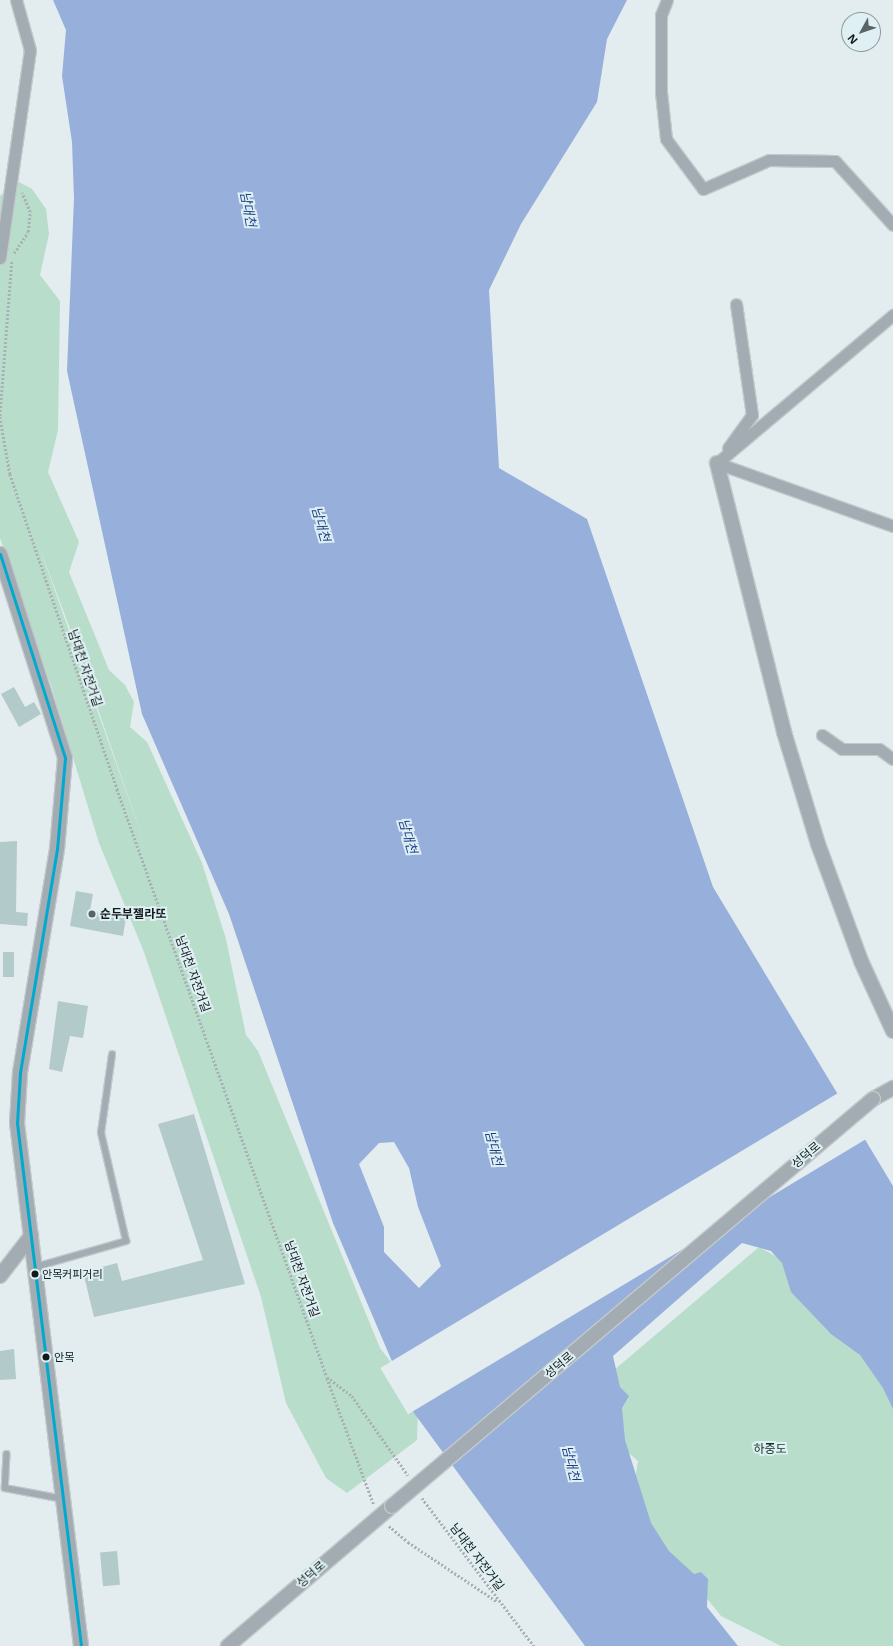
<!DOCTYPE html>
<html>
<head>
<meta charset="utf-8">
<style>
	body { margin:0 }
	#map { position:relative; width:893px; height:1646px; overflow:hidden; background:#e3ecee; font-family:"Noto Sans","Noto Sans KR",sans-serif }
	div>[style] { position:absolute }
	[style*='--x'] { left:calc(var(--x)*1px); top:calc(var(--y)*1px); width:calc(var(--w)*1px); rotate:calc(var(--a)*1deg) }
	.green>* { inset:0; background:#b9ddcb }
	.water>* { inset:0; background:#97afdb }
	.pier>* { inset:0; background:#e3ecee; transform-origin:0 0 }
	.building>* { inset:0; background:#b2cac9; transform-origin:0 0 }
	.path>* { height:2.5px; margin-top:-1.25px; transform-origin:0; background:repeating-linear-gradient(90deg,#a8b0b4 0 2px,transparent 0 4px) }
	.roads { filter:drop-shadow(1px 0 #c3c9cb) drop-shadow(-1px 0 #c3c9cb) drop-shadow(0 1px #c3c9cb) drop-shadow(0 -1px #c3c9cb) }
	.service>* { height:5.5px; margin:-2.75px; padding:0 2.75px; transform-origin:2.75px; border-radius:2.75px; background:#a2acb2 }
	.minor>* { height:11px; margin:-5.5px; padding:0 5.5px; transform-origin:5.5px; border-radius:5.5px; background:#a2acb2 }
	.tertiary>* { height:14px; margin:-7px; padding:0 7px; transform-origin:7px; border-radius:7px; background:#a2acb2 }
	.bridges { filter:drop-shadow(1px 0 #c3c9cb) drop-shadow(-1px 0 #c3c9cb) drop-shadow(0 1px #c3c9cb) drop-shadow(0 -1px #c3c9cb) }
	.tertiary-bridge>* { height:14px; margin:-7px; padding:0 7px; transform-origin:7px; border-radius:7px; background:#a2acb2 }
	.bus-1>* { height:3px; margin:-1.5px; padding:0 1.5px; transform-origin:1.5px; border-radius:1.5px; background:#00a9ce }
	.dots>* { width:11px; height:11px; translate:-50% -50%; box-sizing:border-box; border:2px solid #def0f3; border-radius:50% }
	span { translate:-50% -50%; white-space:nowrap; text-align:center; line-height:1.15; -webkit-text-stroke:4px #def0f3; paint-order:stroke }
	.bus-label { font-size:11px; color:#13191a }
	.left { translate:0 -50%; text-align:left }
	.street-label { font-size:12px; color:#13191a }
	.poi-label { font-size:12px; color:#13191a; font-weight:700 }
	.park-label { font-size:12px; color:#0f3220 }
	.water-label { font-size:13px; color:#1d3d87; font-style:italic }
	.north { position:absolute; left:841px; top:12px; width:40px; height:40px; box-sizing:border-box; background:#def0f3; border:1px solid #8d9a9c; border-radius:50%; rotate:230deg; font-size:11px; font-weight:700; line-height:16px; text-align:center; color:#13191a }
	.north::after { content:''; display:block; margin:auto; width:14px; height:18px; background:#5c6364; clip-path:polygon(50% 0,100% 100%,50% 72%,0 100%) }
</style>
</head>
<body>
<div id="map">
	<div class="green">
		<div style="clip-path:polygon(evenodd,17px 181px,32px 189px,46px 209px,49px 234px,40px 275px,60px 301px,58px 430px,48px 472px,79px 542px,69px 572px,109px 670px,125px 685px,134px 702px,130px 727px,147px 742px,202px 863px,226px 939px,246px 1035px,258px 1051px,380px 1348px,409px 1386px,418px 1408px,417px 1440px,347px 1493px,326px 1478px,286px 1403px,261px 1297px,144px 952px,99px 843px,51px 685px,0 538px,0 196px,17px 181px,38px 543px,73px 637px,145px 845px,38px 543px)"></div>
		<div style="clip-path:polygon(759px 1247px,794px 1266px,893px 1376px,893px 1646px,781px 1646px,721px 1616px,648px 1525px,635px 1480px,638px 1461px,608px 1435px,600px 1382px)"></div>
	</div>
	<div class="water">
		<div style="clip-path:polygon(evenodd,53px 0,627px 0,607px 39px,597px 102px,521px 224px,489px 290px,499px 468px,587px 519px,713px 887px,893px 1186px,893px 1409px,883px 1388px,860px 1355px,831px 1334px,791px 1292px,782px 1263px,771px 1251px,742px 1243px,613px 1356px,620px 1387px,629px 1396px,622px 1408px,625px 1440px,651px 1523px,669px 1551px,694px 1574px,701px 1572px,708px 1579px,707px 1607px,738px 1646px,585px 1646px,414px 1413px,333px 1223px,229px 914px,142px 714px,67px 371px,74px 198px,72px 142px,62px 76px,66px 30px,53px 0,394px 1142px,409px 1168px,418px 1207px,441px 1266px,419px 1288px,384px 1252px,384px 1227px,359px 1164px,379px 1143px,394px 1142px)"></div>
	</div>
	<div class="pier">
		<div style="left:838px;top:1093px;width:54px;height:534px;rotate:59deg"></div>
	</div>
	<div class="building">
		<div style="clip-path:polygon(14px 687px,25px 707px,34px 702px,41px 714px,19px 727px,1px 694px)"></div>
		<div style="clip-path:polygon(17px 841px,16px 912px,28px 913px,27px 926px,0 924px,0 842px)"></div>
		<div style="clip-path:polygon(76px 891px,93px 894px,90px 911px,126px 918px,123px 936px,70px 926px)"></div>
		<div style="left:3px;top:952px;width:11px;height:25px"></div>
		<div style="clip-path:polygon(58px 1001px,88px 1006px,83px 1038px,70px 1036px,62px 1072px,49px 1069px)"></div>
		<div style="clip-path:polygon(194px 1114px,245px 1284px,94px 1317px,83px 1272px,117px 1263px,122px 1281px,203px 1260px,158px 1124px)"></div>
		<div style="clip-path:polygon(14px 1349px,16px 1379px,0 1380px,0 1351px)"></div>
		<div style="left:117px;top:1551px;width:34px;height:17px;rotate:85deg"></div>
	</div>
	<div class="path">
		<div style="--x:14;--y:253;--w:25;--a:-56"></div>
		<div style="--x:28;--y:232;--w:20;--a:-84"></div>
		<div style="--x:30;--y:212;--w:21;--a:-113"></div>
		<div style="--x:12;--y:262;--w:155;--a:94.4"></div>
		<div style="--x:0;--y:417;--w:58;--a:80"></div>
		<div style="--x:10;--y:474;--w:333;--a:71.2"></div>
		<div style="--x:117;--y:789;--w:624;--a:70.35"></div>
		<div style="--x:327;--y:1377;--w:31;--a:37"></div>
		<div style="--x:352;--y:1396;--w:97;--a:54.7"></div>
		<div style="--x:327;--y:1378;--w:135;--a:69.7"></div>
		<div style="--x:422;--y:1498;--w:186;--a:52.9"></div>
		<div style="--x:389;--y:1526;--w:25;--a:40"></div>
		<div style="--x:408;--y:1542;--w:108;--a:33.7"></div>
	</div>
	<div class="roads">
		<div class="service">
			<div style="--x:36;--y:1267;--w:94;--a:-16.1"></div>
			<div style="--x:126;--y:1241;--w:111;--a:-103"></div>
			<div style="--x:101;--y:1133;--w:79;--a:-82"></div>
			<div style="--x:7;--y:1454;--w:34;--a:93"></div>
			<div style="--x:5;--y:1488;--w:59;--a:10.7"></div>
		</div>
		<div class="minor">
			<div style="--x:667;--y:0;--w:16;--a:112"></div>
			<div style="--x:661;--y:15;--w:77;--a:90"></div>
			<div style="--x:661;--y:92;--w:47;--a:83.9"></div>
			<div style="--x:666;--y:139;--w:62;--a:53.5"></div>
			<div style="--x:703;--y:189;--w:72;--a:-23.7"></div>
			<div style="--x:769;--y:160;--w:66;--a:0.9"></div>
			<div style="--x:835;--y:161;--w:86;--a:47.8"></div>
			<div style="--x:0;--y:258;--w:210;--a:-81.8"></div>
			<div style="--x:30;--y:50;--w:52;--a:-105.6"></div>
			<div style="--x:728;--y:448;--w:41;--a:-54"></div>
			<div style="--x:752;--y:415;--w:112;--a:-98.2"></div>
			<div style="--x:717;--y:463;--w:230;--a:-40.1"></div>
			<div style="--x:717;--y:463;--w:187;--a:19.7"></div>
			<div style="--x:822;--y:735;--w:24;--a:35"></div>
			<div style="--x:842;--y:749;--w:37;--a:0"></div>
			<div style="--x:879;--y:749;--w:17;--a:36"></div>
		</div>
		<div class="tertiary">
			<div style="--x:717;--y:463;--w:277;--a:76"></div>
			<div style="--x:784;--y:732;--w:117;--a:73.1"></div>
			<div style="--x:818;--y:844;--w:125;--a:69.8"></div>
			<div style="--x:861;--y:961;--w:77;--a:65.4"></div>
			<div style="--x:0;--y:554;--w:214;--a:72.3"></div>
			<div style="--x:65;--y:758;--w:91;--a:95"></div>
			<div style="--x:57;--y:849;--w:227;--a:99.4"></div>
			<div style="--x:20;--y:1073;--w:50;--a:93.4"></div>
			<div style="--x:17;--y:1123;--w:527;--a:83.02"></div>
			<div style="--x:873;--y:1099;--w:23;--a:-29"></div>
			<div style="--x:0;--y:1276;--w:51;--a:-52.2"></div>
			<div style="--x:228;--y:1646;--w:216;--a:-40.5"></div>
		</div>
	</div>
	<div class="bridges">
		<div class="tertiary-bridge">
			<div style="--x:392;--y:1506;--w:630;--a:-40.24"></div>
		</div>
	</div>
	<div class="bus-1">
		<div style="--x:0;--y:554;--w:214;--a:72.3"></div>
		<div style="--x:65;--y:758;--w:91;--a:95"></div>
		<div style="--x:57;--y:849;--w:227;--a:99.4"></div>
		<div style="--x:20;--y:1073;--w:50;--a:93.4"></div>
		<div style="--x:17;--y:1123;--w:527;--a:83.02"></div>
	</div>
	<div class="dots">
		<div style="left:92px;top:914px;background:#5c6364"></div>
		<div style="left:35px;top:1274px;background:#13191a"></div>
		<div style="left:46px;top:1357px;background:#13191a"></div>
	</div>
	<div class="bus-label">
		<span class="left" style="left:42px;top:1274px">안목커피거리</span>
		<span class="left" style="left:54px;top:1357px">안목</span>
	</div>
	<div class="street-label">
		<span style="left:85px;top:668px;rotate:71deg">남대천 자전거길</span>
		<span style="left:193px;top:974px;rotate:70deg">남대천 자전거길</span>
		<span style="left:806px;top:1155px;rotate:-40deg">성덕로</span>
		<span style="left:302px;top:1279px;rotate:70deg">남대천 자전거길</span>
		<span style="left:559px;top:1365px;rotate:-40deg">성덕로</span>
		<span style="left:477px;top:1557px;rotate:53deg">남대천 자전거길</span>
		<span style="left:311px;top:1574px;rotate:-41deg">성덕로</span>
	</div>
	<div class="poi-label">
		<span class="left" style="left:100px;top:914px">순두부젤라또</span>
	</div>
	<div class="park-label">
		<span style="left:770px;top:1449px">하중도</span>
	</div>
	<div class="water-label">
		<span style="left:248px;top:209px;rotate:79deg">남대천</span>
		<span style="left:321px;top:524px;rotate:74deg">남대천</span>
		<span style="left:408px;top:836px;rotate:74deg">남대천</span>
		<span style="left:494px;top:1148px;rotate:76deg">남대천</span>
		<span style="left:571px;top:1463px;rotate:76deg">남대천</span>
	</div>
	<div class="north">N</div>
</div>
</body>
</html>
